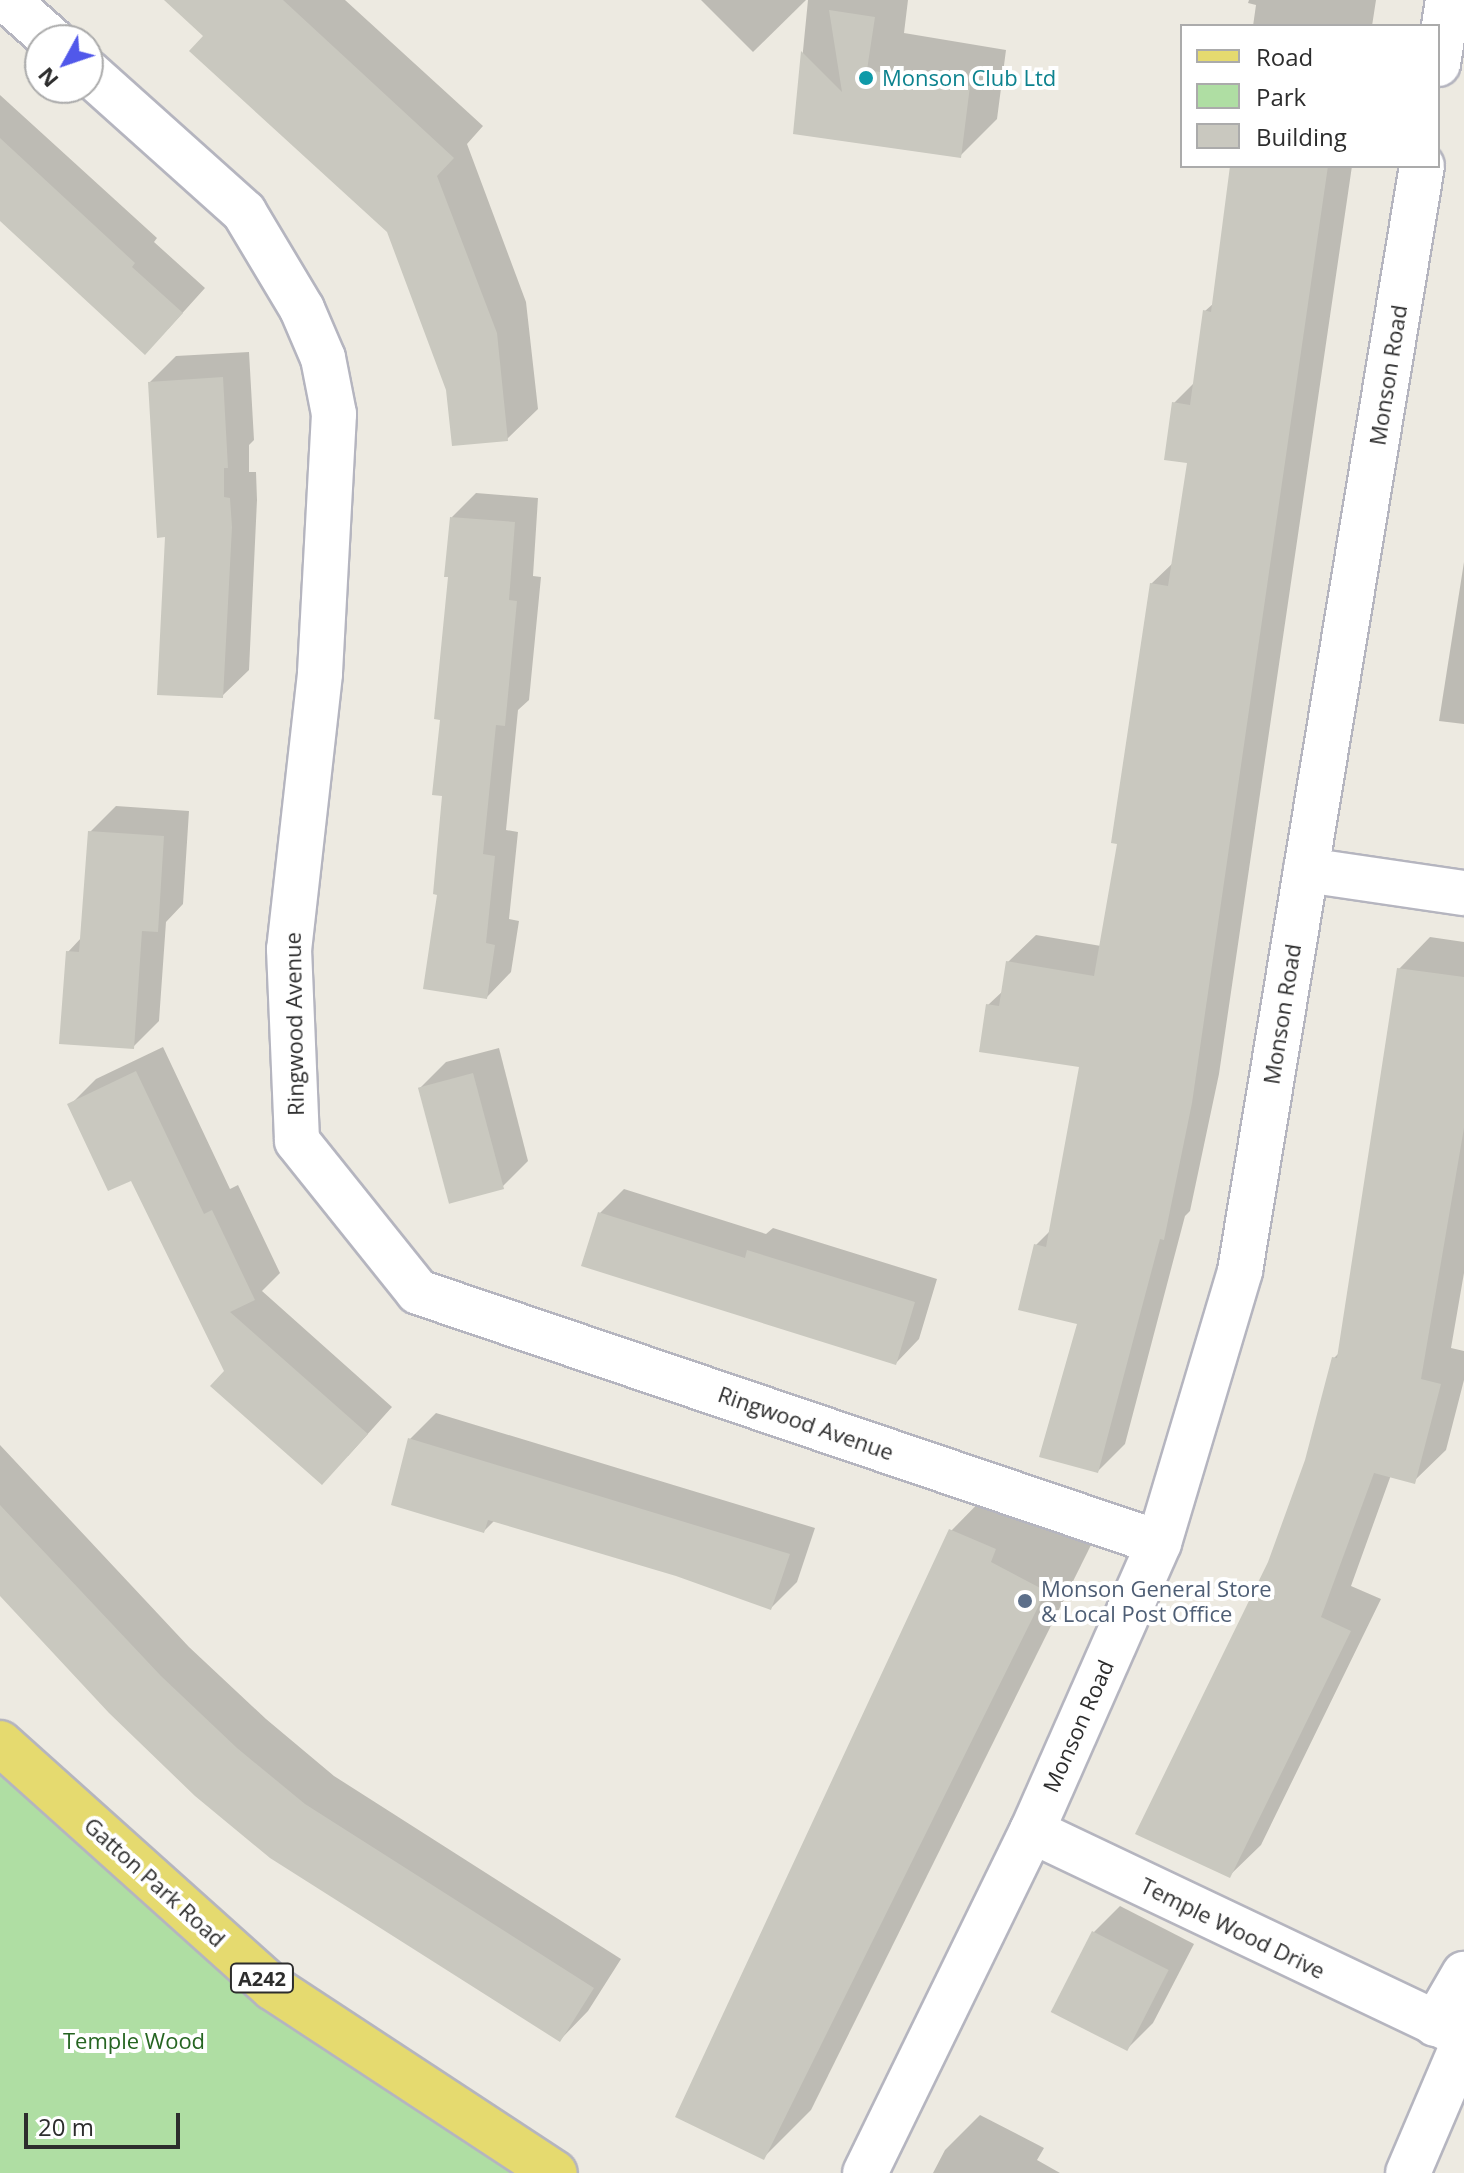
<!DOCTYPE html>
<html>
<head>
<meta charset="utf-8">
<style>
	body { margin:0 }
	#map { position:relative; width:1464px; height:2173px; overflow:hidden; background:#edeae1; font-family:"Open Sans",sans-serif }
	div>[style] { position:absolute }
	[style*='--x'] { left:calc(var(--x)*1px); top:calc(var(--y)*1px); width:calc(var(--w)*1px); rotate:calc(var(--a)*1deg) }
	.green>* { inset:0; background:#afdea3 }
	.shadow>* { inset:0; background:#0003 }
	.building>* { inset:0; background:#c9c8bf; transform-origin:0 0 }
	.roads { filter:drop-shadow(2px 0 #b5b5bf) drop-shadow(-2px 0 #b5b5bf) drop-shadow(0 2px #b5b5bf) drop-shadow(0 -2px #b5b5bf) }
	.minor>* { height:44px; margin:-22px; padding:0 22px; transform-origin:22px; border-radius:22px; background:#fff }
	.major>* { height:44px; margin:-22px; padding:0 22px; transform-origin:22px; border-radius:22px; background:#e5da6f }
	.dots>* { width:22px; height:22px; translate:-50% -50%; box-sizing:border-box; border:4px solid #fff; border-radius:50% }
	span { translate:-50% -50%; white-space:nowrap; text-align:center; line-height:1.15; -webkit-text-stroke:8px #fff; paint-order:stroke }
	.shield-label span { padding:2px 6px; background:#fff; border:2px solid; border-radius:6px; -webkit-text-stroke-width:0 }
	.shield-label { font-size:20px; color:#2d2d2d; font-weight:700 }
	.culture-label { font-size:22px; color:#0d838f }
	.left { translate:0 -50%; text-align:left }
	.street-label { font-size:22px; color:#2d2d2d }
	.service-label { font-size:22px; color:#4e5e75 }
	.park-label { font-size:22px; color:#266522 }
	.legend { position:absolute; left:1180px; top:24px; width:260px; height:144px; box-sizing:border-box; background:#fff; border:2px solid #ababab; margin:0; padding:10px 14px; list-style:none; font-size:24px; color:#2d2d2d }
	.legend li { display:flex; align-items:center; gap:16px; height:40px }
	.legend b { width:40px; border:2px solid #ababab }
	.north { position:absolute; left:24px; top:24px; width:80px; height:80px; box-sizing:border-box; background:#fff; border:2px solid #ababab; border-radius:50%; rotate:230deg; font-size:22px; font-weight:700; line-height:32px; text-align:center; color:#2d2d2d }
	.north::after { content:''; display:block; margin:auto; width:28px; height:36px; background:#5158ea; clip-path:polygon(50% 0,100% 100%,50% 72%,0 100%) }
	.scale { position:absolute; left:24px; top:2113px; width:156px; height:36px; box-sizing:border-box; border:4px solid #2d2d2d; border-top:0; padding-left:10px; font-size:24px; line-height:28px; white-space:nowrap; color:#2d2d2d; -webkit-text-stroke:6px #fff; paint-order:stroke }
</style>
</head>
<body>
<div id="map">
	<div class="green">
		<div style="clip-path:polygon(0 1743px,273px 1988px,555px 2173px,0 2173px)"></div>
	</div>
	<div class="shadow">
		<div style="clip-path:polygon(168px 0,345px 0,483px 126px,467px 144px,526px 302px,538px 409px,507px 439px,448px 390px,388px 231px,206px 36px)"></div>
		<div style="clip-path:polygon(701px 0,806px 0,753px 52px)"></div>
		<div style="clip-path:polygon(808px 0,908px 0,904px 33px,1006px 50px,997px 119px,960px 156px,795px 132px)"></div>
		<div style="clip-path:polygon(1249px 0,1376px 0,1372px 26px,1253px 26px,1256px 5px,1248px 3px)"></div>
		<div style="clip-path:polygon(0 95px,157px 238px,154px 242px,205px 288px,168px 329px,0 218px)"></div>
		<div style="clip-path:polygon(1233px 166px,1352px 166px,1219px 1074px,1190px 1211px,1185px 1216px,1125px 1444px,1098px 1471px,1079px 1323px,1036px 1245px,1052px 1229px,1081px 1066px,988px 1005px,1004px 990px,1008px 962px,1036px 935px,1101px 946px,1120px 843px,1151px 584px,1174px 562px,1189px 462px,1174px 403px,1195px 382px,1205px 311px,1214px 303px)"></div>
		<div style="clip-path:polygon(249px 352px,254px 440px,249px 445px,249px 472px,256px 472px,257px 500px,249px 670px,222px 696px,167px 535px,150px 382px,176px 356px)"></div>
		<div style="clip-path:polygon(476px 493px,538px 498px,533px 576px,541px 577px,529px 700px,518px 710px,506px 830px,518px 832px,509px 919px,519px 921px,511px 972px,487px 997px,439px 893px,452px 517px)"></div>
		<div style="clip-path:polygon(1464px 562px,1464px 724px,1439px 721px)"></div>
		<div style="clip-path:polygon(116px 806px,189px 811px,183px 904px,166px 922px,159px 1021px,133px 1047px,68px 952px,82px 937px,90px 832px)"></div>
		<div style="clip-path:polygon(1430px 937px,1464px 942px,1464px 1273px,1451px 1348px,1464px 1351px,1464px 1380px,1446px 1450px,1414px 1481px,1391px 1475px,1351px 1586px,1381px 1599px,1261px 1845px,1229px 1876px,1269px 1562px,1307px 1460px,1334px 1358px,1340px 1352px,1399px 969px)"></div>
		<div style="clip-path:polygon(163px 1047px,230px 1189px,238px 1185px,280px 1273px,262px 1291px,392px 1407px,348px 1456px,226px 1371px,132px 1178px,70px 1105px,96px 1079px)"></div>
		<div style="clip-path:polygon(499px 1048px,528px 1161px,502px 1187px,420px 1088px,446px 1062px)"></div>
		<div style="clip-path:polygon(624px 1189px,766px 1234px,773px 1228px,937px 1279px,919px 1339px,896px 1363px,584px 1264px,600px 1213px)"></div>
		<div style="clip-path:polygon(436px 1413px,815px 1528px,797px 1582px,771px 1608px,676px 1574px,495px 1520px,484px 1531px,410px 1439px)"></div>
		<div style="clip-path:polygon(0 1445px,189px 1647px,266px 1719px,334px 1776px,621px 1959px,588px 2011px,560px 2040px,0 1593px)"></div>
		<div style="clip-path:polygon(999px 1482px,1092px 1543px,811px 2110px,763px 2158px,951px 1531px)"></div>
		<div style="clip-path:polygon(1120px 1906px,1194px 1944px,1153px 2023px,1127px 2049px,1093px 1933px)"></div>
		<div style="clip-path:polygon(980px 2115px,1044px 2148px,1037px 2160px,1060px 2173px,933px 2173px,945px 2150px)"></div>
	</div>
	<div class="building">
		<div style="clip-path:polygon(164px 0,283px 0,454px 158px,437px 176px,497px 333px,508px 441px,452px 446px,446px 390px,387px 232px,189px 51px,203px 36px)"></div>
		<div style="clip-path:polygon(829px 10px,875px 17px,867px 70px,970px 86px,961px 158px,793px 134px,801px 51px,842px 92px)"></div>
		<div style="clip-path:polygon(0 138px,135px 263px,132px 267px,183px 313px,145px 355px,0 221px)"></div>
		<div style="clip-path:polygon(1230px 166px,1328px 166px,1192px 1103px,1164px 1240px,1160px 1239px,1098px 1473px,1039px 1457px,1077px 1324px,1018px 1310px,1034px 1244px,1046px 1247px,1079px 1067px,979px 1052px,986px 1004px,999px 1006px,1006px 961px,1094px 976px,1117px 844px,1111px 843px,1150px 583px,1168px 586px,1187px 463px,1164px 460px,1172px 402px,1190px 405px,1203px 310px,1211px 312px)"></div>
		<div style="clip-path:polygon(223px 377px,228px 468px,224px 468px,224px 497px,230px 498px,232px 527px,223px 698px,157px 695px,165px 537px,157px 538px,148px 382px)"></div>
		<div style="clip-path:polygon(450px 517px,515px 522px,509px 600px,517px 601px,505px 726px,496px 725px,483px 854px,495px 856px,486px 943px,495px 945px,487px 999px,423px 989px,437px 895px,433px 894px,442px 796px,432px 795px,440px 720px,434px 719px,448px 577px,444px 577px)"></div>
		<div style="clip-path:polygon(88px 831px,164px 836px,158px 932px,142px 931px,134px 1049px,59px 1044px,66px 951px,79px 952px)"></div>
		<div style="clip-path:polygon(1397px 968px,1464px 977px,1464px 1128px,1421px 1379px,1441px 1384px,1415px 1484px,1374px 1473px,1321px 1617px,1351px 1631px,1230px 1878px,1135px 1834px,1268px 1562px,1305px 1460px,1332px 1357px,1337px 1358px)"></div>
		<div style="clip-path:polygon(136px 1071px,204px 1214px,212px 1210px,255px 1300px,230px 1312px,368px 1434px,322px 1485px,210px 1386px,224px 1371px,131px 1181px,108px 1191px,67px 1104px)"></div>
		<div style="left:473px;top:1073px;width:120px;height:57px;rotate:75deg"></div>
		<div style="clip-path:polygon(598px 1212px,745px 1258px,747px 1250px,915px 1302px,896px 1365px,581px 1266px)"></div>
		<div style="clip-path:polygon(408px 1438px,790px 1554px,771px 1610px,676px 1576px,488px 1520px,484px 1533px,391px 1505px)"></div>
		<div style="clip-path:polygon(0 1505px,161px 1676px,237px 1748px,305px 1804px,594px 1988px,560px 2042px,270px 1858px,195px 1796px,109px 1713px,0 1596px)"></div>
		<div style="clip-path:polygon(949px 1529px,996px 1549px,991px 1562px,1046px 1591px,764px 2160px,675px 2117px)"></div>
		<div style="left:1092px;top:1931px;width:86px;height:91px;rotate:27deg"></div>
	</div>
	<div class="roads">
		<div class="minor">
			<div style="--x:7;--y:0;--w:60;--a:41.6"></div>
			<div style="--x:1438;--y:64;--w:65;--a:-81.1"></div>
			<div style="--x:88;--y:72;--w:210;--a:41.9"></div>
			<div style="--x:244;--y:212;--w:113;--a:59.1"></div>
			<div style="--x:302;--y:309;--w:53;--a:66.8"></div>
			<div style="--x:323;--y:358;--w:57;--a:78.9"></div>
			<div style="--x:334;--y:414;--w:260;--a:93.1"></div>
			<div style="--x:320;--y:674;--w:277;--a:96.4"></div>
			<div style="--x:289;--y:949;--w:192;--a:87.6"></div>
			<div style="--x:297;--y:1141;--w:193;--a:51.3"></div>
			<div style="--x:418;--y:1292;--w:782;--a:18.71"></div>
			<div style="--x:1306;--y:870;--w:160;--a:8.3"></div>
			<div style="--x:1032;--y:1831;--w:478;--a:25.4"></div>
			<div style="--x:1435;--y:2024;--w:58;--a:-59.9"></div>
			<div style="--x:865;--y:2173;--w:381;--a:-64"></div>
			<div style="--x:1032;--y:1831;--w:315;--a:-66.2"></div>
			<div style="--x:1159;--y:1543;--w:284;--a:-73.4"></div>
			<div style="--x:1240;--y:1271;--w:1120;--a:-80.65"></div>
			<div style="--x:1408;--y:2173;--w:142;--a:-66.9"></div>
		</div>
		<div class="major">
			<div style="--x:0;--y:1743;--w:367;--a:41.9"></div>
			<div style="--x:273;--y:1988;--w:337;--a:33.3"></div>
		</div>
	</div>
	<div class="dots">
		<div style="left:866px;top:78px;background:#0f9aa8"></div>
		<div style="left:1025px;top:1601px;background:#5c6f8a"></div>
	</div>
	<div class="shield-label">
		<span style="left:262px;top:1978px">A242</span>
	</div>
	<div class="culture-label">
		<span class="left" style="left:882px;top:78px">Monson Club Ltd</span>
	</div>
	<div class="street-label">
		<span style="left:1388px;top:375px;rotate:-81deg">Monson Road</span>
		<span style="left:1282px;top:1014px;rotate:-81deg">Monson Road</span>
		<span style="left:294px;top:1024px;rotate:-91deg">Ringwood Avenue</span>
		<span style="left:806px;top:1423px;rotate:19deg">Ringwood Avenue</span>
		<span style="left:1078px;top:1726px;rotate:-66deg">Monson Road</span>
		<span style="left:155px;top:1882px;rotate:42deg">Gatton Park Road</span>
		<span style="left:1233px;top:1928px;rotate:26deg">Temple Wood Drive</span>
	</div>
	<div class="service-label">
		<span class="left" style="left:1041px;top:1601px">Monson General Store<br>&amp; Local Post Office</span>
	</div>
	<div class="park-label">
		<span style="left:134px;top:2041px">Temple Wood</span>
	</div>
	<ul class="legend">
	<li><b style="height:10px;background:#e5da6f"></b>Road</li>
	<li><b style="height:22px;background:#afdea3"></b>Park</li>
	<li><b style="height:22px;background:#c9c8bf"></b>Building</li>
	</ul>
	<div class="north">N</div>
	<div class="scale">20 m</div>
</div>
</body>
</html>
